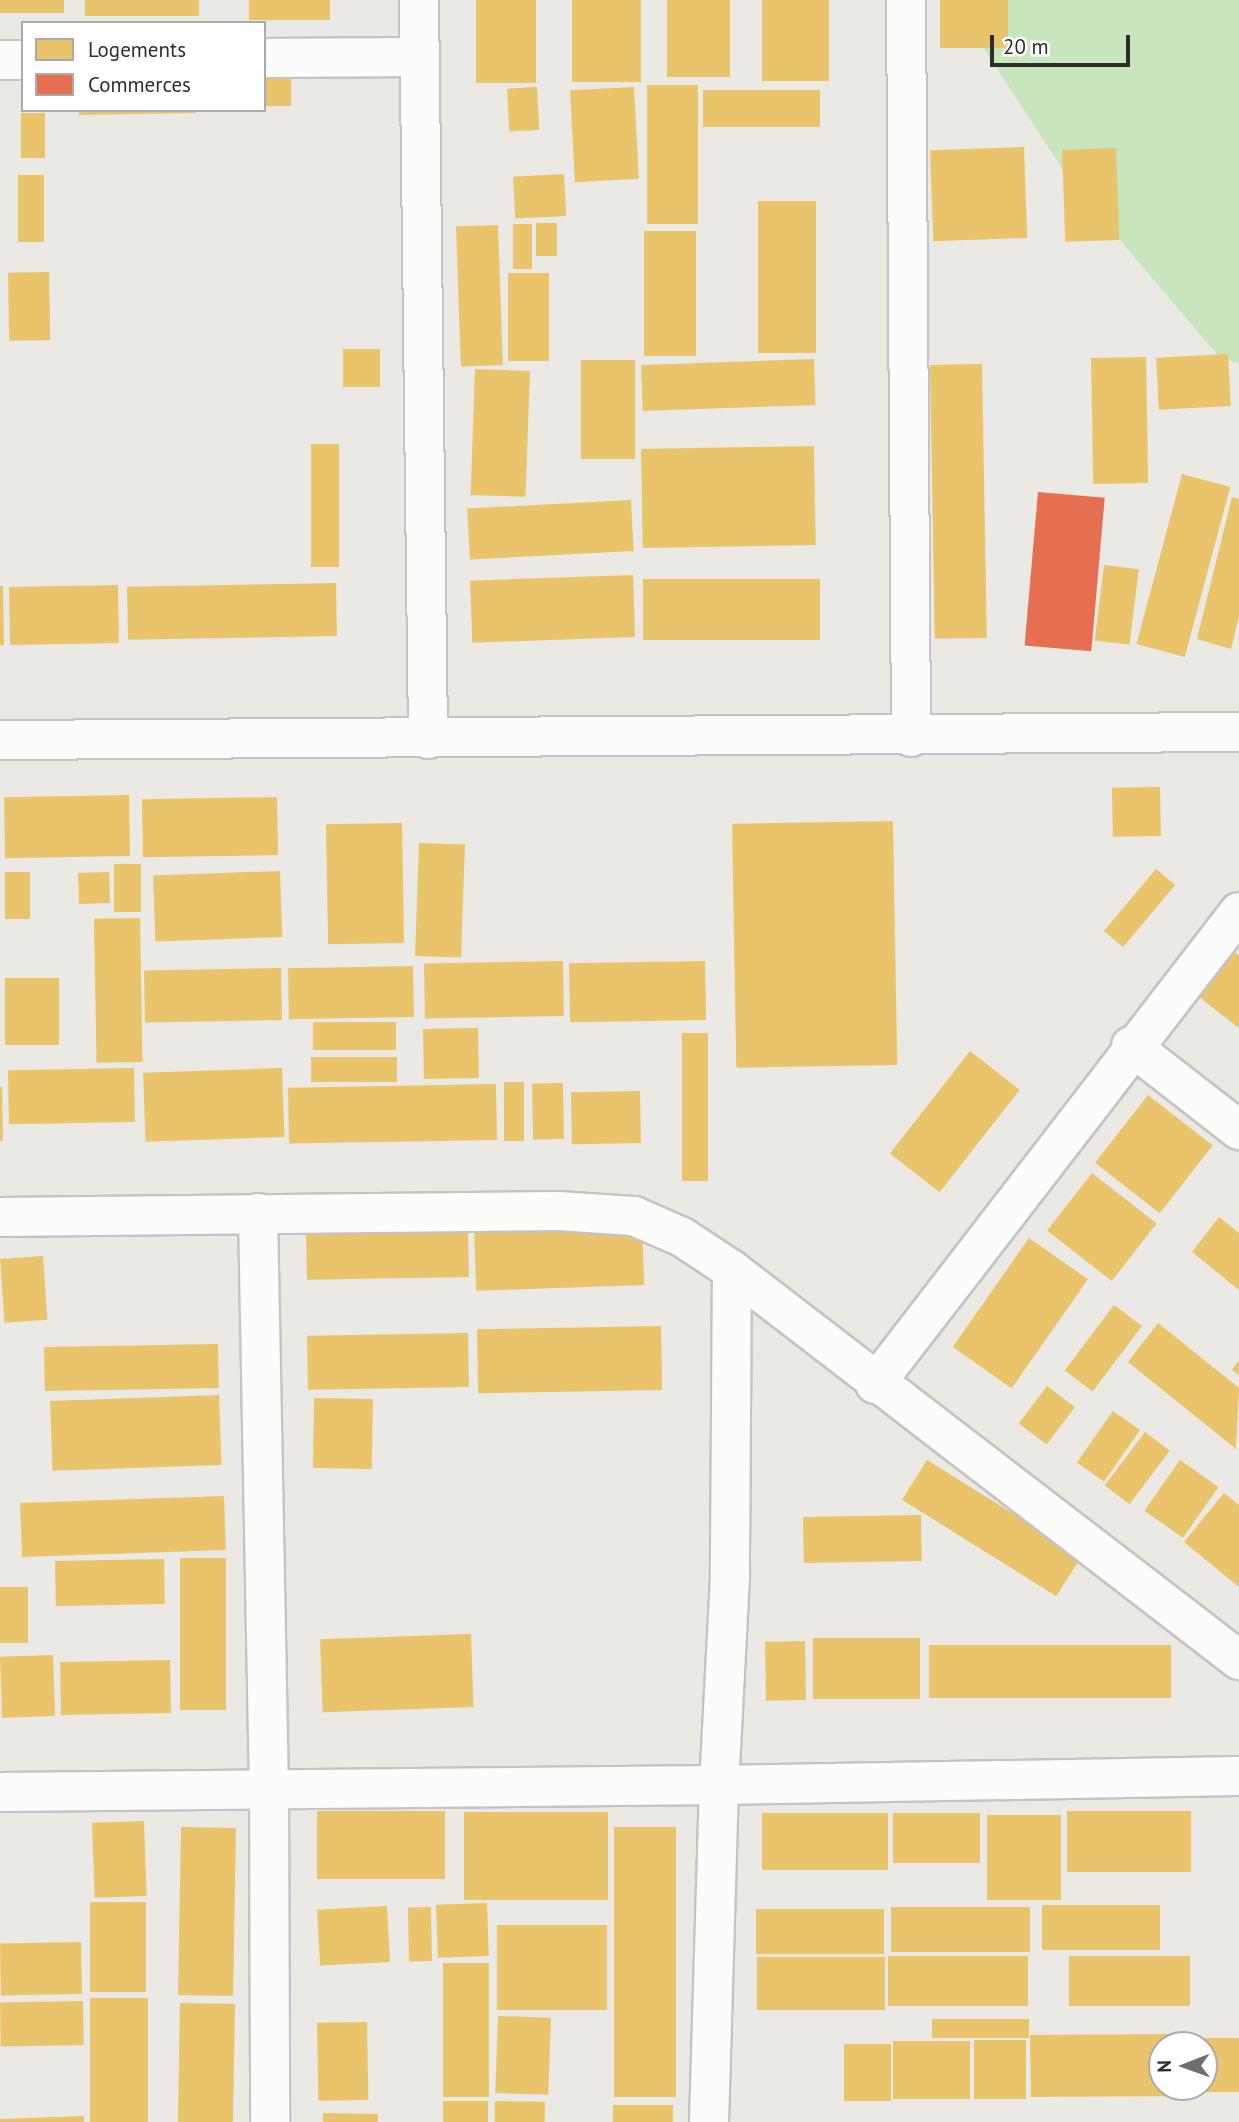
<!DOCTYPE html>
<html>
<head>
<meta charset="utf-8">
<style>
	body { margin:0 }
	#map { position:relative; width:1239px; height:2122px; overflow:hidden; background:#eae9e4; font-family:"PT Sans",sans-serif }
	div>[style] { position:absolute }
	[style*='--x'] { left:calc(var(--x)*1px); top:calc(var(--y)*1px); width:calc(var(--w)*1px); rotate:calc(var(--a)*1deg) }
	.green>* { inset:0; background:#c7e6be }
	.homes>* { inset:0; background:#e9c46a; transform-origin:0 0 }
	.shops>* { inset:0; background:#e76f51; transform-origin:0 0 }
	.roads { filter:drop-shadow(2px 0 #c4c4c4) drop-shadow(-2px 0 #c4c4c4) drop-shadow(0 2px #c4c4c4) drop-shadow(0 -2px #c4c4c4) }
	.minor>* { height:38px; margin:-19px; padding:0 19px; transform-origin:19px; border-radius:19px; background:#fcfcfb }
	.tertiary>* { height:38px; margin:-19px; padding:0 19px; transform-origin:19px; border-radius:19px; background:#fcfcfb }
	span { translate:-50% -50%; white-space:nowrap; text-align:center; line-height:1.15; -webkit-text-stroke:7px #fff; paint-order:stroke }
	.legend { position:absolute; left:21px; top:21px; width:245px; height:91px; box-sizing:border-box; background:#fff; border:2px solid #ababab; margin:0; padding:9px 12px; list-style:none; font-size:21px; color:#2d2d2d }
	.legend li { display:flex; align-items:center; gap:14px; height:35px }
	.legend b { width:35px; border:2px solid #ababab }
	.north { position:absolute; left:1148px; top:2031px; width:70px; height:70px; box-sizing:border-box; background:#fff; border:2px solid #ababab; border-radius:50%; rotate:269deg; font-size:19px; font-weight:700; line-height:28px; text-align:center; color:#2d2d2d }
	.north::after { content:''; display:block; margin:auto; width:24px; height:32px; background:#6f6f6d; clip-path:polygon(50% 0,100% 100%,50% 72%,0 100%) }
	.scale { position:absolute; left:990px; top:35px; width:140px; height:32px; box-sizing:border-box; border:4px solid #2d2d2d; border-top:0; padding-left:9px; font-size:21px; line-height:24px; white-space:nowrap; color:#2d2d2d; -webkit-text-stroke:5px #fff; paint-order:stroke }
</style>
</head>
<body>
<div id="map">
	<div class="green">
		<div style="clip-path:polygon(952px 0,1239px 0,1239px 363px,1221px 359px,1073px 185px)"></div>
	</div>
	<div class="homes">
		<div style="left:0;top:0;width:64px;height:13px"></div>
		<div style="left:85px;top:0;width:114px;height:16px"></div>
		<div style="left:249px;top:0;width:81px;height:20px"></div>
		<div style="left:476px;top:0;width:60px;height:83px"></div>
		<div style="left:572px;top:0;width:69px;height:82px"></div>
		<div style="left:667px;top:0;width:63px;height:77px"></div>
		<div style="left:762px;top:0;width:67px;height:81px"></div>
		<div style="left:940px;top:0;width:68px;height:48px"></div>
		<div style="left:264px;top:71px;width:27px;height:35px"></div>
		<div style="left:647px;top:85px;width:51px;height:139px"></div>
		<div style="left:537px;top:87px;width:43px;height:30px;rotate:87deg"></div>
		<div style="left:634px;top:87px;width:92px;height:64px;rotate:87deg"></div>
		<div style="left:703px;top:90px;width:117px;height:37px"></div>
		<div style="clip-path:polygon(79px 110px,196px 110px,196px 113px,79px 115px)"></div>
		<div style="left:45px;top:113px;width:45px;height:24px;rotate:90deg"></div>
		<div style="left:1024px;top:147px;width:91px;height:94px;rotate:88deg"></div>
		<div style="left:1116px;top:148px;width:92px;height:54px;rotate:88deg"></div>
		<div style="left:564px;top:174px;width:42px;height:51px;rotate:87deg"></div>
		<div style="left:18px;top:175px;width:26px;height:67px"></div>
		<div style="left:758px;top:201px;width:58px;height:152px"></div>
		<div style="left:536px;top:223px;width:21px;height:33px"></div>
		<div style="left:532px;top:224px;width:45px;height:19px;rotate:90deg"></div>
		<div style="left:498px;top:225px;width:140px;height:42px;rotate:88deg"></div>
		<div style="left:696px;top:231px;width:125px;height:52px;rotate:90deg"></div>
		<div style="left:49px;top:272px;width:68px;height:41px;rotate:89deg"></div>
		<div style="left:508px;top:273px;width:41px;height:88px"></div>
		<div style="left:380px;top:349px;width:38px;height:37px;rotate:90deg"></div>
		<div style="left:1228px;top:354px;width:52px;height:72px;rotate:87deg"></div>
		<div style="left:1146px;top:357px;width:126px;height:55px;rotate:89deg"></div>
		<div style="left:814px;top:359px;width:46px;height:173px;rotate:88deg"></div>
		<div style="left:635px;top:360px;width:99px;height:54px;rotate:90deg"></div>
		<div style="left:982px;top:364px;width:274px;height:52px;rotate:89deg"></div>
		<div style="left:475px;top:369px;width:55px;height:126px;rotate:2deg"></div>
		<div style="left:311px;top:444px;width:28px;height:123px"></div>
		<div style="left:814px;top:446px;width:99px;height:173px;rotate:89deg"></div>
		<div style="left:1182px;top:474px;width:50px;height:176px;rotate:15deg"></div>
		<div style="clip-path:polygon(1232px 497px,1239px 499px,1239px 617px,1231px 649px,1197px 639px)"></div>
		<div style="left:631px;top:500px;width:51px;height:164px;rotate:87deg"></div>
		<div style="left:1104px;top:565px;width:35px;height:76px;rotate:7deg"></div>
		<div style="left:633px;top:575px;width:62px;height:163px;rotate:88deg"></div>
		<div style="left:820px;top:579px;width:61px;height:177px;rotate:90deg"></div>
		<div style="left:336px;top:583px;width:53px;height:209px;rotate:89deg"></div>
		<div style="left:118px;top:585px;width:58px;height:109px;rotate:89deg"></div>
		<div style="clip-path:polygon(0 586px,3px 586px,4px 645px,0 645px)"></div>
		<div style="left:1160px;top:787px;width:49px;height:48px;rotate:89deg"></div>
		<div style="left:129px;top:795px;width:61px;height:125px;rotate:89deg"></div>
		<div style="left:277px;top:797px;width:58px;height:135px;rotate:89deg"></div>
		<div style="left:893px;top:821px;width:244px;height:161px;rotate:89deg"></div>
		<div style="left:402px;top:823px;width:120px;height:76px;rotate:89deg"></div>
		<div style="left:419px;top:843px;width:46px;height:113px;rotate:2deg"></div>
		<div style="left:114px;top:864px;width:27px;height:48px"></div>
		<div style="left:1156px;top:869px;width:25px;height:81px;rotate:40deg"></div>
		<div style="left:280px;top:871px;width:66px;height:127px;rotate:88deg"></div>
		<div style="left:5px;top:872px;width:25px;height:47px"></div>
		<div style="left:109px;top:872px;width:31px;height:31px;rotate:88deg"></div>
		<div style="left:140px;top:918px;width:144px;height:46px;rotate:89deg"></div>
		<div style="clip-path:polygon(1228px 947px,1239px 955px,1239px 1028px,1194px 993px)"></div>
		<div style="left:563px;top:961px;width:55px;height:139px;rotate:89deg"></div>
		<div style="left:705px;top:961px;width:59px;height:136px;rotate:89deg"></div>
		<div style="left:413px;top:966px;width:51px;height:125px;rotate:89deg"></div>
		<div style="left:281px;top:968px;width:52px;height:137px;rotate:89deg"></div>
		<div style="left:5px;top:978px;width:54px;height:67px"></div>
		<div style="left:396px;top:1022px;width:28px;height:83px;rotate:90deg"></div>
		<div style="left:478px;top:1028px;width:50px;height:55px;rotate:89deg"></div>
		<div style="left:682px;top:1033px;width:26px;height:148px"></div>
		<div style="left:970px;top:1051px;width:63px;height:130px;rotate:38deg"></div>
		<div style="left:397px;top:1057px;width:25px;height:86px;rotate:90deg"></div>
		<div style="left:134px;top:1068px;width:54px;height:126px;rotate:89deg"></div>
		<div style="left:282px;top:1068px;width:69px;height:139px;rotate:88deg"></div>
		<div style="left:504px;top:1082px;width:20px;height:59px"></div>
		<div style="left:563px;top:1083px;width:56px;height:31px;rotate:89deg"></div>
		<div style="left:496px;top:1084px;width:56px;height:208px;rotate:89deg"></div>
		<div style="clip-path:polygon(0 1087px,2px 1087px,3px 1141px,0 1141px)"></div>
		<div style="left:640px;top:1091px;width:52px;height:69px;rotate:89deg"></div>
		<div style="left:1148px;top:1095px;width:82px;height:86px;rotate:38deg"></div>
		<div style="left:1092px;top:1173px;width:82px;height:73px;rotate:38deg"></div>
		<div style="clip-path:polygon(1219px 1217px,1239px 1233px,1239px 1290px,1192px 1252px)"></div>
		<div style="left:642px;top:1222px;width:63px;height:168px;rotate:88deg"></div>
		<div style="left:468px;top:1226px;width:51px;height:162px;rotate:89deg"></div>
		<div style="left:1029px;top:1238px;width:72px;height:133px;rotate:35deg"></div>
		<div style="left:43px;top:1256px;width:64px;height:43px;rotate:86deg"></div>
		<div style="left:1114px;top:1305px;width:35px;height:82px;rotate:37deg"></div>
		<div style="clip-path:polygon(1158px 1323px,1239px 1388px,1236px 1449px,1128px 1362px)"></div>
		<div style="left:661px;top:1326px;width:64px;height:184px;rotate:89deg"></div>
		<div style="left:468px;top:1333px;width:54px;height:161px;rotate:89deg"></div>
		<div style="left:218px;top:1344px;width:44px;height:174px;rotate:89deg"></div>
		<div style="clip-path:polygon(1239px 1360px,1239px 1375px,1232px 1370px)"></div>
		<div style="left:1047px;top:1386px;width:35px;height:47px;rotate:37deg"></div>
		<div style="left:219px;top:1395px;width:70px;height:169px;rotate:88deg"></div>
		<div style="left:314px;top:1398px;width:59px;height:70px;rotate:1deg"></div>
		<div style="left:1113px;top:1411px;width:33px;height:63px;rotate:35deg"></div>
		<div style="left:1145px;top:1432px;width:31px;height:67px;rotate:37deg"></div>
		<div style="left:927px;top:1460px;width:182px;height:47px;rotate:32deg"></div>
		<div style="left:1180px;top:1460px;width:47px;height:62px;rotate:35deg"></div>
		<div style="clip-path:polygon(1224px 1493px,1239px 1505px,1239px 1587px,1184px 1542px)"></div>
		<div style="left:224px;top:1496px;width:54px;height:204px;rotate:88deg"></div>
		<div style="left:921px;top:1515px;width:46px;height:118px;rotate:89deg"></div>
		<div style="left:180px;top:1558px;width:46px;height:152px"></div>
		<div style="left:164px;top:1559px;width:45px;height:109px;rotate:89deg"></div>
		<div style="left:0;top:1587px;width:28px;height:56px"></div>
		<div style="left:471px;top:1634px;width:73px;height:151px;rotate:88deg"></div>
		<div style="left:920px;top:1638px;width:61px;height:107px;rotate:90deg"></div>
		<div style="left:805px;top:1641px;width:59px;height:40px;rotate:89deg"></div>
		<div style="left:929px;top:1645px;width:242px;height:53px"></div>
		<div style="left:53px;top:1655px;width:61px;height:53px;rotate:88deg"></div>
		<div style="left:170px;top:1660px;width:53px;height:110px;rotate:89deg"></div>
		<div style="left:445px;top:1811px;width:68px;height:128px;rotate:90deg"></div>
		<div style="left:1191px;top:1811px;width:61px;height:124px;rotate:90deg"></div>
		<div style="left:464px;top:1812px;width:144px;height:88px"></div>
		<div style="left:762px;top:1813px;width:126px;height:57px"></div>
		<div style="left:980px;top:1813px;width:50px;height:87px;rotate:90deg"></div>
		<div style="left:1061px;top:1815px;width:85px;height:74px;rotate:90deg"></div>
		<div style="left:144px;top:1821px;width:75px;height:52px;rotate:88deg"></div>
		<div style="left:181px;top:1827px;width:55px;height:168px;rotate:1deg"></div>
		<div style="left:614px;top:1827px;width:62px;height:270px"></div>
		<div style="left:146px;top:1902px;width:90px;height:56px;rotate:90deg"></div>
		<div style="left:487px;top:1903px;width:53px;height:51px;rotate:88deg"></div>
		<div style="left:1042px;top:1905px;width:118px;height:45px"></div>
		<div style="left:387px;top:1906px;width:56px;height:70px;rotate:87deg"></div>
		<div style="left:431px;top:1907px;width:54px;height:23px;rotate:89deg"></div>
		<div style="left:891px;top:1907px;width:139px;height:45px"></div>
		<div style="left:756px;top:1909px;width:128px;height:45px"></div>
		<div style="left:607px;top:1925px;width:85px;height:110px;rotate:90deg"></div>
		<div style="left:81px;top:1942px;width:52px;height:81px;rotate:89deg"></div>
		<div style="left:1028px;top:1956px;width:50px;height:140px;rotate:90deg"></div>
		<div style="left:1069px;top:1956px;width:121px;height:50px"></div>
		<div style="left:757px;top:1957px;width:128px;height:53px"></div>
		<div style="left:443px;top:1963px;width:46px;height:134px"></div>
		<div style="left:90px;top:1998px;width:58px;height:124px"></div>
		<div style="left:83px;top:2001px;width:44px;height:83px;rotate:89deg"></div>
		<div style="left:180px;top:2003px;width:55px;height:119px;rotate:1deg"></div>
		<div style="left:498px;top:2016px;width:53px;height:77px;rotate:2deg"></div>
		<div style="left:932px;top:2019px;width:97px;height:19px"></div>
		<div style="left:367px;top:2022px;width:78px;height:50px;rotate:89deg"></div>
		<div style="clip-path:polygon(1190px 2034px,1190px 2045px,1162px 2045px,1162px 2087px,1191px 2087px,1191px 2096px,1031px 2097px,1030px 2035px)"></div>
		<div style="clip-path:polygon(1196px 2038px,1239px 2038px,1239px 2092px,1196px 2092px,1196px 2087px,1204px 2087px,1204px 2045px,1196px 2045px)"></div>
		<div style="left:974px;top:2040px;width:52px;height:59px"></div>
		<div style="left:893px;top:2041px;width:77px;height:58px"></div>
		<div style="left:844px;top:2044px;width:47px;height:57px"></div>
		<div style="left:488px;top:2101px;width:21px;height:45px;rotate:90deg"></div>
		<div style="left:495px;top:2101px;width:50px;height:21px;rotate:1deg"></div>
		<div style="left:613px;top:2105px;width:60px;height:17px"></div>
		<div style="left:323px;top:2113px;width:55px;height:9px;rotate:1deg"></div>
		<div style="clip-path:polygon(84px 2116px,84px 2122px,0 2122px,0 2119px)"></div>
	</div>
	<div class="shops">
		<div style="left:1038px;top:492px;width:67px;height:154px;rotate:5deg"></div>
	</div>
	<div class="roads">
		<div class="minor">
			<div style="--x:419;--y:0;--w:739;--a:89.3"></div>
			<div style="--x:906;--y:0;--w:737;--a:89.61"></div>
			<div style="--x:264;--y:58;--w:156;--a:-0.4"></div>
			<div style="--x:0;--y:60;--w:23;--a:0"></div>
			<div style="--x:0;--y:740;--w:1239;--a:-0.37"></div>
			<div style="--x:1131;--y:1046;--w:137;--a:37.9"></div>
			<div style="--x:258;--y:1213;--w:576;--a:88.91"></div>
			<div style="--x:269;--y:1789;--w:333;--a:89.8"></div>
			<div style="--x:0;--y:1217;--w:558;--a:-0.62"></div>
			<div style="--x:558;--y:1211;--w:76;--a:3.8"></div>
			<div style="--x:634;--y:1216;--w:52;--a:23.6"></div>
			<div style="--x:682;--y:1237;--w:60;--a:33.4"></div>
			<div style="--x:732;--y:1270;--w:640;--a:37.57"></div>
			<div style="--x:732;--y:1270;--w:307;--a:90.4"></div>
			<div style="--x:730;--y:1577;--w:208;--a:93"></div>
			<div style="--x:719;--y:1785;--w:520;--a:-0.99"></div>
			<div style="--x:875;--y:1384;--w:596;--a:-52.36"></div>
		</div>
		<div class="tertiary">
			<div style="--x:0;--y:1792;--w:719;--a:-0.56"></div>
			<div style="--x:719;--y:1785;--w:337;--a:91.7"></div>
		</div>
	</div>
	<ul class="legend">
	<li><b style="height:19px;background:#e9c46a"></b>Logements</li>
	<li><b style="height:19px;background:#e76f51"></b>Commerces</li>
	</ul>
	<div class="north">N</div>
	<div class="scale">20 m</div>
</div>
</body>
</html>
